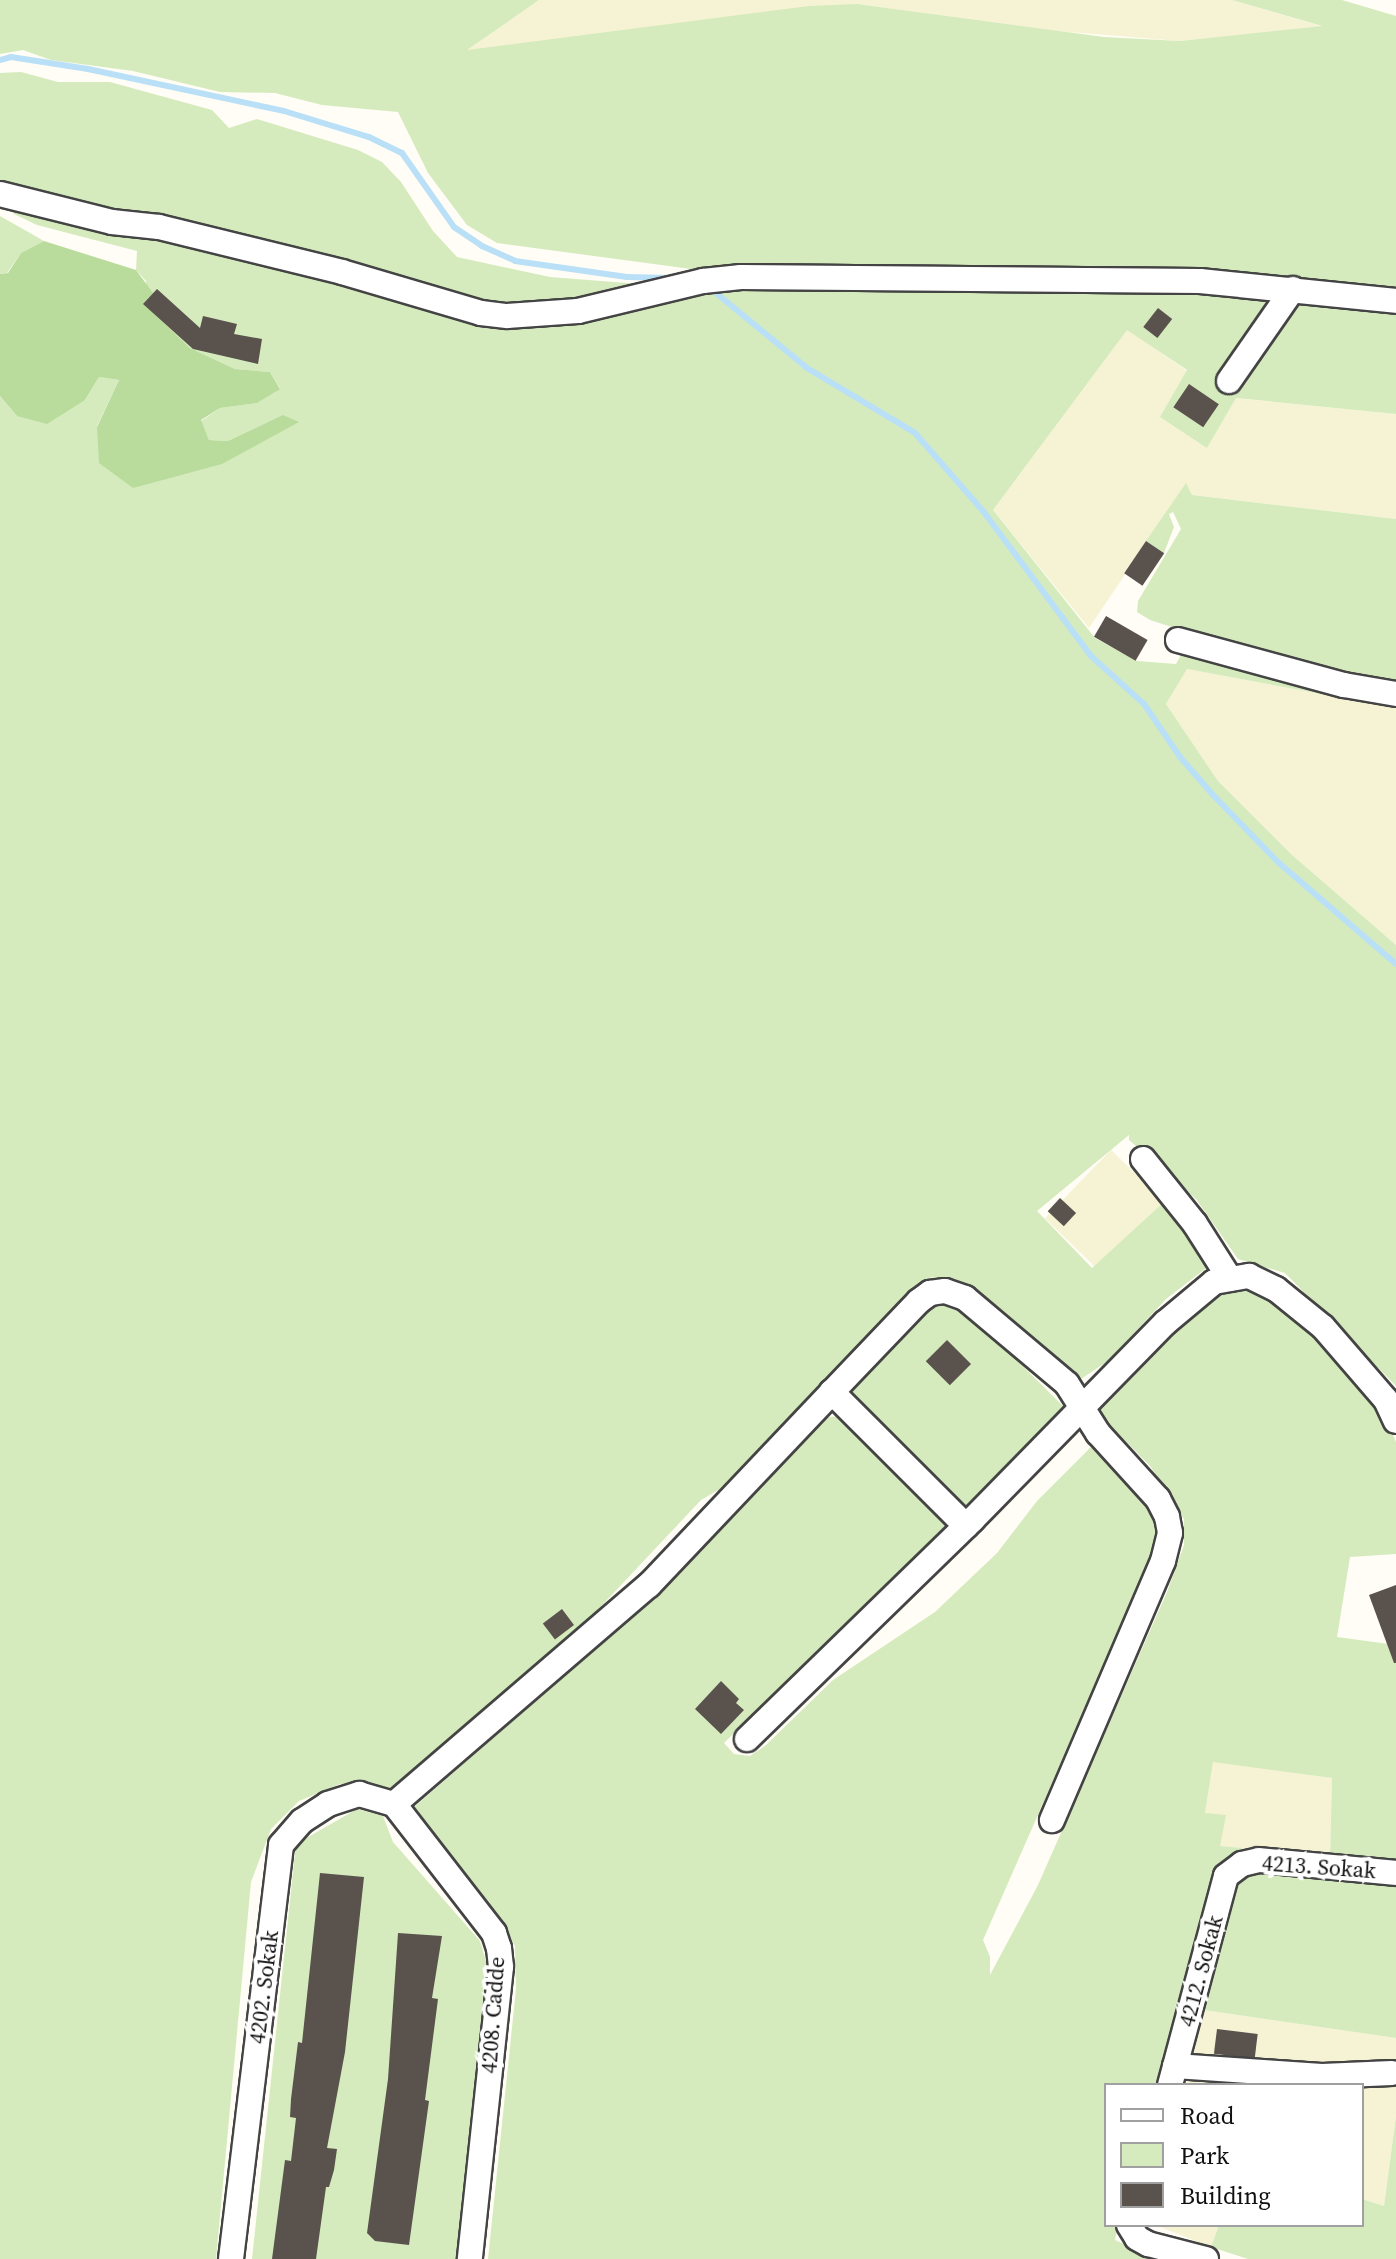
<!DOCTYPE html>
<html>
<head>
<meta charset="utf-8">
<style>
	body { margin:0 }
	#map { position:relative; width:1396px; height:2259px; overflow:hidden; background:#fffdf5; font-family:"Source Serif 4",serif }
	div>[style] { position:absolute }
	[style*='--x'] { left:calc(var(--x)*1px); top:calc(var(--y)*1px); width:calc(var(--w)*1px); rotate:calc(var(--a)*1deg) }
	.farmland>* { inset:0; background:#f6f3d4; transform-origin:0 0 }
	.green>* { inset:0; background:#d5ebbd }
	.forest>* { inset:0; background:#b9dc9c }
	.stream>* { height:6px; margin:-3px; padding:0 3px; transform-origin:3px; border-radius:3px; background:#b9e0f7 }
	.building>* { inset:0; background:#5a524d; transform-origin:0 0 }
	.roads { filter:drop-shadow(2px 0 #444) drop-shadow(-2px 0 #444) drop-shadow(0 2px #444) drop-shadow(0 -2px #444) }
	.minor>* { height:24px; margin:-12px; padding:0 12px; transform-origin:12px; border-radius:12px; background:#fff }
	span { translate:-50% -50%; white-space:nowrap; text-align:center; line-height:1.15; -webkit-text-stroke:8px #fff; paint-order:stroke }
	.street-label { font-size:22px; color:#111 }
	.legend { position:absolute; left:1104px; top:2083px; width:260px; height:144px; box-sizing:border-box; background:#fff; border:2px solid #a0a0a0; margin:0; padding:10px 14px; list-style:none; font-size:24px; color:#111 }
	.legend li { display:flex; align-items:center; gap:16px; height:40px }
	.legend b { width:40px; border:2px solid #a0a0a0 }
</style>
</head>
<body>
<div id="map">
	<div class="farmland">
		<div style="clip-path:polygon(539px 0,1232px 0,1324px 27px,1180px 41px,1057px 31px,857px 4px,465px 51px)"></div>
		<div style="clip-path:polygon(1127px 329px,1187px 371px,1207px 448px,1235px 398px,1396px 414px,1396px 519px,1192px 495px,1186px 484px,1089px 628px,993px 510px)"></div>
		<div style="clip-path:polygon(1187px 669px,1396px 708px,1396px 945px,1291px 854px,1218px 781px,1166px 704px)"></div>
		<div style="left:1111px;top:1150px;width:74px;height:95px;rotate:44deg"></div>
		<div style="clip-path:polygon(1213px 1761px,1332px 1778px,1330px 1859px,1220px 1846px,1205px 1813px)"></div>
		<div style="clip-path:polygon(1204px 2010px,1396px 2038px,1396px 2116px,1384px 2206px,1362px 2199px,1362px 2085px,1187px 2085px)"></div>
		<div style="clip-path:polygon(1155px 2225px,1219px 2225px,1211px 2247px)"></div>
	</div>
	<div class="green">
		<div style="clip-path:polygon(0 0,539px 0,467px 50px,809px 6px,857px 4px,1104px 37px,1180px 41px,1322px 26px,1232px 0,1342px 0,1396px 16px,1396px 294px,706px 271px,497px 243px,467px 225px,428px 173px,398px 112px,322px 105px,275px 93px,220px 92px,133px 71px,51px 60px,23px 50px,0 54px)"></div>
		<div style="clip-path:polygon(21px 72px,58px 82px,110px 82px,212px 110px,229px 128px,257px 119px,358px 150px,382px 162px,401px 182px,433px 231px,457px 257px,550px 277px,652px 285px,592px 304px,499px 310px,0 185px,0 73px)"></div>
		<div style="clip-path:polygon(4px 201px,299px 267px,520px 328px,676px 302px,719px 288px,1156px 291px,1300px 298px,1396px 309px,1396px 414px,1236px 398px,1207px 448px,1160px 417px,1187px 370px,1127px 330px,993px 510px,1095px 638px,1137px 661px,1176px 664px,1183px 651px,1396px 702px,1396px 708px,1187px 669px,1166px 704px,1218px 781px,1291px 854px,1396px 945px,1396px 1386px,1285px 1273px,1238px 1259px,1196px 1199px,1129px 1140px,1129px 1135px,1037px 1211px,1092px 1268px,1164px 1202px,1177px 1215px,1209px 1266px,1166px 1299px,1108px 1361px,1081px 1379px,976px 1291px,931px 1277px,884px 1321px,732px 1482px,701px 1500px,559px 1651px,392px 1789px,368px 1783px,340px 1784px,299px 1801px,271px 1829px,251px 1882px,216px 2259px,0 2259px,0 396px,17px 416px,85px 400px,99px 377px,119px 380px,97px 426px,133px 488px,283px 415px,228px 441px,209px 440px,201px 421px,220px 408px,257px 403px,280px 388px,270px 372px,235px 369px,190px 348px,143px 304px,146px 281px,136px 270px,137px 251px,37px 225px,14px 214px)"></div>
		<div style="clip-path:polygon(0 216px,44px 241px,21px 253px,7px 273px,0 274px)"></div>
		<div style="clip-path:polygon(1186px 483px,1192px 495px,1396px 519px,1396px 683px,1271px 659px,1150px 620px,1137px 612px,1138px 601px,1181px 529px,1173px 512px,1169px 514px,1174px 527px,1164px 553px,1146px 541px)"></div>
		<div style="clip-path:polygon(1238px 1286px,1264px 1291px,1304px 1320px,1390px 1428px,1396px 1442px,1396px 1554px,1350px 1557px,1337px 1637px,1396px 1645px,1396px 1865px,1330px 1859px,1332px 1778px,1213px 1762px,1205px 1813px,1226px 1815px,1220px 1846px,1242px 1848px,1219px 1874px,1163px 2085px,1106px 2085px,1106px 2225px,1118px 2225px,1115px 2240px,1159px 2259px,488px 2259px,516px 1989px,515px 1946px,499px 1917px,413px 1808px,591px 1653px,664px 1583px,824px 1418px,838px 1416px,859px 1430px,949px 1524px,724px 1743px,734px 1754px,750px 1756px,766px 1745px,833px 1680px,935px 1612px,997px 1553px,1037px 1501px,1093px 1445px,1147px 1502px,1157px 1519px,1152px 1555px,983px 1940px,990px 1957px,990px 1975px,1038px 1885px,1167px 1592px,1184px 1545px,1184px 1519px,1150px 1466px,1097px 1412px,1184px 1317px,1211px 1295px)"></div>
		<div style="clip-path:polygon(955px 1299px,1066px 1409px,965px 1507px,947px 1495px,845px 1389px,940px 1302px)"></div>
		<div style="clip-path:polygon(357px 1809px,383px 1816px,393px 1842px,480px 1941px,487px 1964px,456px 2259px,252px 2259px,296px 1844px)"></div>
		<div style="clip-path:polygon(1259px 1866px,1396px 1883px,1396px 2038px,1204px 2010px,1218px 1920px,1231px 1882px)"></div>
		<div style="clip-path:polygon(1396px 2116px,1396px 2259px,1248px 2259px,1211px 2247px,1219px 2225px,1362px 2225px,1362px 2199px,1384px 2206px)"></div>
	</div>
	<div class="forest">
		<div style="clip-path:polygon(44px 241px,136px 270px,153px 293px,144px 304px,190px 348px,235px 369px,270px 372px,280px 389px,257px 403px,220px 408px,201px 420px,209px 440px,228px 441px,283px 415px,299px 422px,222px 464px,133px 488px,99px 463px,97px 427px,119px 380px,99px 377px,85px 400px,47px 424px,17px 416px,0 396px,0 274px,8px 273px,21px 253px)"></div>
	</div>
	<div class="stream">
		<div style="--x:0;--y:60;--w:11;--a:-15"></div>
		<div style="--x:11;--y:57;--w:78;--a:8.9"></div>
		<div style="--x:88;--y:69;--w:200;--a:12.1"></div>
		<div style="--x:284;--y:111;--w:89;--a:17"></div>
		<div style="--x:369;--y:137;--w:37;--a:26"></div>
		<div style="--x:402;--y:153;--w:90;--a:54.9"></div>
		<div style="--x:454;--y:227;--w:34;--a:34"></div>
		<div style="--x:482;--y:246;--w:36;--a:24"></div>
		<div style="--x:515;--y:261;--w:113;--a:8.1"></div>
		<div style="--x:627;--y:277;--w:44;--a:1.3"></div>
		<div style="--x:716;--y:293;--w:118;--a:39.5"></div>
		<div style="--x:807;--y:368;--w:126;--a:31"></div>
		<div style="--x:915;--y:433;--w:103;--a:48.9"></div>
		<div style="--x:983;--y:511;--w:181;--a:53.3"></div>
		<div style="--x:1091;--y:656;--w:72;--a:42.2"></div>
		<div style="--x:1144;--y:704;--w:64;--a:55.8"></div>
		<div style="--x:1180;--y:757;--w:50;--a:49"></div>
		<div style="--x:1213;--y:795;--w:95;--a:45.9"></div>
		<div style="--x:1279;--y:863;--w:155;--a:40.8"></div>
	</div>
	<div class="building">
		<div style="clip-path:polygon(157px 289px,200px 328px,203px 316px,237px 324px,234px 334px,262px 339px,258px 364px,193px 349px,143px 304px)"></div>
		<div style="left:1158px;top:308px;width:18px;height:24px;rotate:38deg"></div>
		<div style="left:1189px;top:384px;width:36px;height:28px;rotate:34deg"></div>
		<div style="left:1146px;top:541px;width:22px;height:39px;rotate:34deg"></div>
		<div style="left:1106px;top:616px;width:48px;height:24px;rotate:30deg"></div>
		<div style="left:1060px;top:1198px;width:22px;height:18px;rotate:43deg"></div>
		<div style="left:947px;top:1340px;width:34px;height:30px;rotate:45deg"></div>
		<div style="clip-path:polygon(1396px 1585px,1396px 1663px,1394px 1663px,1369px 1595px)"></div>
		<div style="left:562px;top:1609px;width:20px;height:24px;rotate:53deg"></div>
		<div style="clip-path:polygon(721px 1681px,739px 1699px,736px 1703px,744px 1710px,721px 1734px,695px 1709px)"></div>
		<div style="clip-path:polygon(320px 1873px,364px 1877px,345px 2052px,327px 2148px,337px 2149px,334px 2170px,329px 2187px,326px 2187px,316px 2259px,272px 2259px,285px 2160px,291px 2161px,296px 2118px,290px 2117px,291px 2099px,298px 2042px,302px 2043px)"></div>
		<div style="clip-path:polygon(398px 1933px,442px 1936px,432px 1998px,438px 1999px,425px 2100px,429px 2101px,409px 2245px,375px 2241px,367px 2233px,388px 2079px)"></div>
		<div style="left:1217px;top:2029px;width:41px;height:25px;rotate:7deg"></div>
	</div>
	<div class="roads">
		<div class="minor">
			<div style="--x:0;--y:194;--w:115;--a:14"></div>
			<div style="--x:112;--y:222;--w:47;--a:6.1"></div>
			<div style="--x:159;--y:227;--w:188;--a:13.8"></div>
			<div style="--x:342;--y:272;--w:145;--a:16.4"></div>
			<div style="--x:481;--y:313;--w:26;--a:7"></div>
			<div style="--x:507;--y:316;--w:71;--a:-4"></div>
			<div style="--x:578;--y:311;--w:129;--a:-13.5"></div>
			<div style="--x:703;--y:281;--w:38;--a:-6"></div>
			<div style="--x:741;--y:277;--w:459;--a:0.5"></div>
			<div style="--x:1200;--y:281;--w:197;--a:5.8"></div>
			<div style="--x:1229;--y:381;--w:112;--a:-55.2"></div>
			<div style="--x:1178;--y:640;--w:172;--a:15.2"></div>
			<div style="--x:1344;--y:685;--w:53;--a:9.8"></div>
			<div style="--x:1143;--y:1159;--w:83;--a:51.3"></div>
			<div style="--x:1195;--y:1224;--w:65;--a:57.5"></div>
			<div style="--x:966;--y:1526;--w:190;--a:-135"></div>
			<div style="--x:832;--y:1392;--w:126;--a:-46.3"></div>
			<div style="--x:919;--y:1301;--w:14;--a:-36"></div>
			<div style="--x:930;--y:1293;--w:15;--a:-8"></div>
			<div style="--x:945;--y:1291;--w:21;--a:19"></div>
			<div style="--x:965;--y:1298;--w:133;--a:40.1"></div>
			<div style="--x:1067;--y:1384;--w:58;--a:57.7"></div>
			<div style="--x:1098;--y:1433;--w:89;--a:47.7"></div>
			<div style="--x:1158;--y:1499;--w:20;--a:63"></div>
			<div style="--x:1167;--y:1517;--w:16;--a:79"></div>
			<div style="--x:1170;--y:1533;--w:29;--a:104"></div>
			<div style="--x:1163;--y:1561;--w:282;--a:113.2"></div>
			<div style="--x:747;--y:1739;--w:314;--a:-44.2"></div>
			<div style="--x:972;--y:1520;--w:276;--a:-45.6"></div>
			<div style="--x:1165;--y:1323;--w:64;--a:-39.9"></div>
			<div style="--x:1214;--y:1282;--w:36;--a:-10"></div>
			<div style="--x:1249;--y:1276;--w:30;--a:26"></div>
			<div style="--x:1276;--y:1289;--w:60;--a:39"></div>
			<div style="--x:1323;--y:1327;--w:96;--a:49.2"></div>
			<div style="--x:1386;--y:1400;--w:23;--a:65"></div>
			<div style="--x:394;--y:1804;--w:336;--a:-40.7"></div>
			<div style="--x:649;--y:1585;--w:266;--a:-46.5"></div>
			<div style="--x:394;--y:1804;--w:163;--a:52.2"></div>
			<div style="--x:494;--y:1933;--w:16;--a:72"></div>
			<div style="--x:499;--y:1948;--w:19;--a:84"></div>
			<div style="--x:501;--y:1967;--w:294;--a:96.1"></div>
			<div style="--x:1175;--y:2066;--w:147;--a:3.9"></div>
			<div style="--x:1322;--y:2076;--w:70;--a:-2.5"></div>
			<div style="--x:1170;--y:2085;--w:216;--a:-75"></div>
			<div style="--x:1226;--y:1876;--w:20;--a:-37"></div>
			<div style="--x:1242;--y:1864;--w:17;--a:-13"></div>
			<div style="--x:1259;--y:1860;--w:138;--a:5.4"></div>
			<div style="--x:1129;--y:2225;--w:15;--a:58"></div>
			<div style="--x:1137;--y:2238;--w:13;--a:29"></div>
			<div style="--x:1148;--y:2244;--w:60;--a:14.5"></div>
			<div style="--x:231;--y:2259;--w:417;--a:-83.1"></div>
			<div style="--x:281;--y:1845;--w:32;--a:-49"></div>
			<div style="--x:302;--y:1821;--w:31;--a:-33"></div>
			<div style="--x:328;--y:1804;--w:33;--a:-18"></div>
			<div style="--x:359;--y:1794;--w:36;--a:16"></div>
		</div>
	</div>
	<div class="street-label">
		<span style="left:1319px;top:1867px;rotate:4deg">4213. Sokak</span>
		<span style="left:1201px;top:1971px;rotate:-75deg">4212. Sokak</span>
		<span style="left:264px;top:1987px;rotate:-83deg">4202. Sokak</span>
		<span style="left:493px;top:2015px;rotate:-86deg">4208. Cadde</span>
	</div>
	<ul class="legend">
	<li><b style="height:10px;background:#fff"></b>Road</li>
	<li><b style="height:22px;background:#d5ebbd"></b>Park</li>
	<li><b style="height:22px;background:#5a524d"></b>Building</li>
	</ul>
</div>
</body>
</html>
